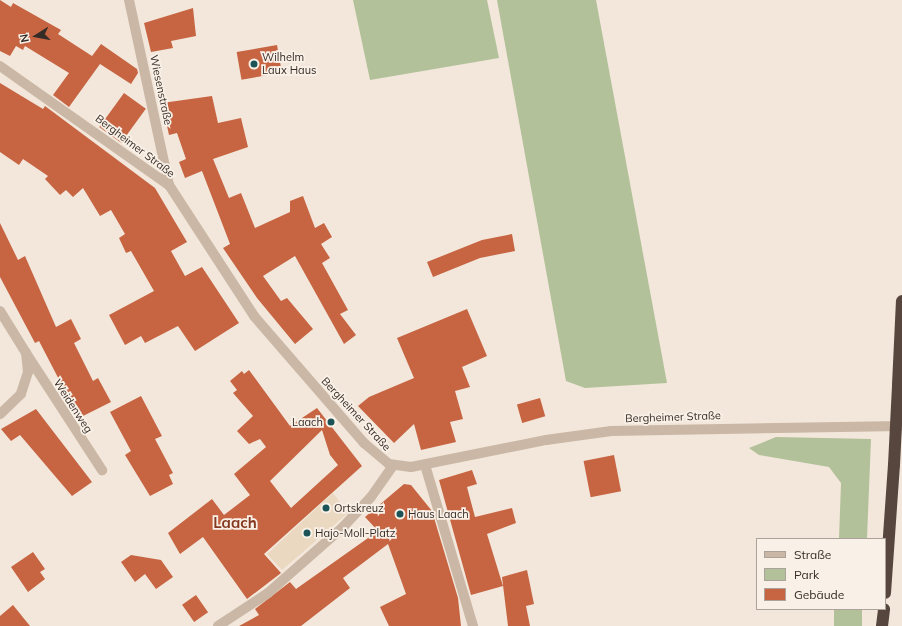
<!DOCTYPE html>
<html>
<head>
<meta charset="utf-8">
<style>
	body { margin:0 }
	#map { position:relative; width:902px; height:626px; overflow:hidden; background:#f2e7da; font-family:Mulish,sans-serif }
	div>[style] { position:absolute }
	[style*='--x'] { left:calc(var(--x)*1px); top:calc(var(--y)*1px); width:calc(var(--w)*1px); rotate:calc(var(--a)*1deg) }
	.green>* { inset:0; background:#b3c19a; transform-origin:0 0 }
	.plaza>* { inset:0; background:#ead8c1 }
	.building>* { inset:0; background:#c76543; transform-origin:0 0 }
	.minor>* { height:10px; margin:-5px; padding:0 5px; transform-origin:5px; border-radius:5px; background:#cab7a6 }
	.tertiary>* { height:10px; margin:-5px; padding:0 5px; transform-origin:5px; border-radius:5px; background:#cab7a6 }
	.motorway>* { height:12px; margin:-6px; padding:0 6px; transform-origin:6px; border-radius:6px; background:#57463e }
	.motorway-bridge>* { height:12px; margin:-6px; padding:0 6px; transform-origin:6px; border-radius:6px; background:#57463e }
	.dots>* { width:11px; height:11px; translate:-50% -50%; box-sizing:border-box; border:2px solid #f9f1e7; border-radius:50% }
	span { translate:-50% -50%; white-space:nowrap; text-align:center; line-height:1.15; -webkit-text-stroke:3.5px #f9f1e7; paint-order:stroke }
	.poi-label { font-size:11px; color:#362c27 }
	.left { translate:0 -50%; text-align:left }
	.right { translate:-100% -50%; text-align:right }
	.street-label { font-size:11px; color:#362c27 }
	.district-label { font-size:15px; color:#853920; font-weight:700 }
	.legend { position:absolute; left:756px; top:538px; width:130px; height:72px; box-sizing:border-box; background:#f9f1e7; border:1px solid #aba29a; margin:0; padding:5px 7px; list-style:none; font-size:12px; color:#362c27 }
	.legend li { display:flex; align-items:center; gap:8px; height:20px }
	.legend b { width:20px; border:1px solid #aba29a }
	.north { position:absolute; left:16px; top:16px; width:40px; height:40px; -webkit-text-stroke:3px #f9f1e7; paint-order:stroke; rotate:259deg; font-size:11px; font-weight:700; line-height:16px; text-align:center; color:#362c27 }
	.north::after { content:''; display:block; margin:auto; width:14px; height:18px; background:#362c27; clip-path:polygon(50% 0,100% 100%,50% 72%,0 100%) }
</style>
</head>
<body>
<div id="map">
	<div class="green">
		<div style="clip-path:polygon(353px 0,487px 0,499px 58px,370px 80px)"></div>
		<div style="clip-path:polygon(497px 0,596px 0,667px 383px,585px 388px,566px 381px)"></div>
		<div style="clip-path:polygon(776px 437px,871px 439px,867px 539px,839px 539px,841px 483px,829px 467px,759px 455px,749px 448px)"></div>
		<div style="left:834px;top:609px;width:28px;height:17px"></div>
	</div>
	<div class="plaza">
		<div style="clip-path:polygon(333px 493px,348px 513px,282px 570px,267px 554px)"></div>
	</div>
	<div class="building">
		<div style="clip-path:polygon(0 0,11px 7px,13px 3px,61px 30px,58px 34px,92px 56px,101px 44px,137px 69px,138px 73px,131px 84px,100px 64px,69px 107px,53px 95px,69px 73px,25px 46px,23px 50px,16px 46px,10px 56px,0 51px)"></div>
		<div style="clip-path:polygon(193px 8px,196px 36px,171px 41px,173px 48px,151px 52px,144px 23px)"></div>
		<div style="left:277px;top:45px;width:28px;height:41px;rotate:80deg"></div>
		<div style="clip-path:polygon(0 83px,43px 109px,45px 106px,155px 188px,187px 242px,171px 251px,185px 276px,202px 267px,239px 323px,195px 351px,178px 326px,145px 343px,141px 336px,125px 345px,109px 315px,154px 291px,131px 251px,126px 253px,119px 238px,125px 234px,111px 210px,100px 216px,83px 188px,73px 197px,66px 190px,60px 195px,45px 179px,48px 176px,23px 159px,19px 165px,0 152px)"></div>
		<div style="left:124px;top:93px;width:27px;height:42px;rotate:36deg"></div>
		<div style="clip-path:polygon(212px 96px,218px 123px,241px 118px,248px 147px,213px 159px,229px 198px,241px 193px,255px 228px,290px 212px,290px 201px,303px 196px,315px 228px,324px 223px,332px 237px,321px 244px,330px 258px,322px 263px,348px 310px,340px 314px,356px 335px,344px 344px,295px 256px,263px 276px,281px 301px,287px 298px,313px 329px,295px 344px,257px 298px,223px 248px,230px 244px,202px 171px,185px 178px,179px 162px,186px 159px,177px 133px,169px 135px,162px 103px)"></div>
		<div style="clip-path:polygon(0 223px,18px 260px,25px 256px,56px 327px,71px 319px,81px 339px,74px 343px,93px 381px,98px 378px,111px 402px,79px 418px,39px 341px,35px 343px,0 277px)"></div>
		<div style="clip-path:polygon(512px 234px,515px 251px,480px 258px,433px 277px,427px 262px,482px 240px)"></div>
		<div style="clip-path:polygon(467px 309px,487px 356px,462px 367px,470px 387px,455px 391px,463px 419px,450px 422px,456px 442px,421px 450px,414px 424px,394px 443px,358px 406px,369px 397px,414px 378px,397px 338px)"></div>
		<div style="clip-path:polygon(evenodd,249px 370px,290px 426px,317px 408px,362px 466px,264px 554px,281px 573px,247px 599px,203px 537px,180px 554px,168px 533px,212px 499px,224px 515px,250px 495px,234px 474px,266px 447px,260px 439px,249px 444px,237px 431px,253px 416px,233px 393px,237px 390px,230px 381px,242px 371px,244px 374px,249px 370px,322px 430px,330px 455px,338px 465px,291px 508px,270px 481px,322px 430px)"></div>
		<div style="clip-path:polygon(141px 396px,162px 436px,155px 439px,173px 473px,169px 475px,173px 484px,150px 496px,125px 455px,131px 451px,110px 412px)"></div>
		<div style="left:540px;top:398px;width:19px;height:24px;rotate:74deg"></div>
		<div style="clip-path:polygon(36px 409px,92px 482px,72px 496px,20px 435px,11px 441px,1px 429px)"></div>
		<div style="left:614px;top:455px;width:37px;height:31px;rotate:79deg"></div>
		<div style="clip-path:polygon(472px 470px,477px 484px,467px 487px,475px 517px,512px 508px,516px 523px,487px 534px,503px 586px,471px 595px,439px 480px)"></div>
		<div style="clip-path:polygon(404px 484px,411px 485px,432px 511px,458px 598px,461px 626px,389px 626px,380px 607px,406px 594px,388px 544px,343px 578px,350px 588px,301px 626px,239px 626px,259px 615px,255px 609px,290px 582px,296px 589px,378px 531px,365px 517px)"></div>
		<div style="clip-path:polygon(33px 552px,45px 569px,40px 572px,45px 579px,28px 592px,11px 567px)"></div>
		<div style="clip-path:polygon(131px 555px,161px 560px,173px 577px,156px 589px,145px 574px,135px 582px,121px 562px)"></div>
		<div style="clip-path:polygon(527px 570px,534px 604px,526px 606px,530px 626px,508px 626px,502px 577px)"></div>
		<div style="left:196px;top:595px;width:21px;height:17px;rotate:55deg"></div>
		<div style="clip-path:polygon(13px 605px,30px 626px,0 626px,0 616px)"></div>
	</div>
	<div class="minor">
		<div style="--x:129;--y:0;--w:189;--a:77.8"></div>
		<div style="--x:0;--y:311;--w:49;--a:58.2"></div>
		<div style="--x:26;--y:353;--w:19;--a:84"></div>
		<div style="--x:28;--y:372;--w:23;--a:108"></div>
		<div style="--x:21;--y:394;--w:29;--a:136"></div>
		<div style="--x:26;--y:353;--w:140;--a:57"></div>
		<div style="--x:425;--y:465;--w:168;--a:73.4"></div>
		<div style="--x:218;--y:626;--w:60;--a:-33.4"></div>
		<div style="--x:268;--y:593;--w:100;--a:-41.3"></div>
		<div style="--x:343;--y:527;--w:41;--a:-47"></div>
		<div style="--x:371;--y:497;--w:39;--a:-55"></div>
	</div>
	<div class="tertiary">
		<div style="--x:0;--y:66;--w:207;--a:35.2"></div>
		<div style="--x:169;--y:185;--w:156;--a:57"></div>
		<div style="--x:254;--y:316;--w:168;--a:49.1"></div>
		<div style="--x:364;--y:443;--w:33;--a:40"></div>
		<div style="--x:389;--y:464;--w:22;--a:8"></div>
		<div style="--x:411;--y:467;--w:138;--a:-11.3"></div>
		<div style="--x:546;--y:440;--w:66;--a:-7.9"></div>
		<div style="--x:611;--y:431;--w:291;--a:-1"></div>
	</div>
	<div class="motorway">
		<div style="--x:898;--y:385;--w:84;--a:-87.3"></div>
		<div style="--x:885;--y:593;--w:128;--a:-86"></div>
		<div style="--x:882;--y:626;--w:17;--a:-83"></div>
	</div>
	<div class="motorway-bridge">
		<div style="--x:894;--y:465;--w:80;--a:-87.1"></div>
	</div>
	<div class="dots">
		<div style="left:254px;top:64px;background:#1c5357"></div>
		<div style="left:331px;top:422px;background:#1c5357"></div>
		<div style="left:326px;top:508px;background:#1c5357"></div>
		<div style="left:400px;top:514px;background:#1c5357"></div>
		<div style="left:307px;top:533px;background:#1c5357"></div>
	</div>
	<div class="poi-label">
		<span class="left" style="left:262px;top:64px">Wilhelm<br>Laux Haus</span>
		<span class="right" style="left:323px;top:422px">Laach</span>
		<span class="left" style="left:334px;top:508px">Ortskreuz</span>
		<span class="left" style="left:408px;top:514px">Haus Laach</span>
		<span class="left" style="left:315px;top:533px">Hajo-Moll-Platz</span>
	</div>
	<div class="street-label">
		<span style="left:161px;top:90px;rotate:78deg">Wiesenstraße</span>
		<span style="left:135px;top:146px;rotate:37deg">Bergheimer Straße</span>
		<span style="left:73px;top:406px;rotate:57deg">Weidenweg</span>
		<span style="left:356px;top:414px;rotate:47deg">Bergheimer Straße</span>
		<span style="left:673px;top:417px;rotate:-2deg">Bergheimer Straße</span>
	</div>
	<div class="district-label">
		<span style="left:235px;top:523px">Laach</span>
	</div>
	<ul class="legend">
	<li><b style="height:5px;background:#cab7a6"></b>Straße</li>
	<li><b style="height:11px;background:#b3c19a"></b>Park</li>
	<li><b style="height:11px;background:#c76543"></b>Gebäude</li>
	</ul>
	<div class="north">N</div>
</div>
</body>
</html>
